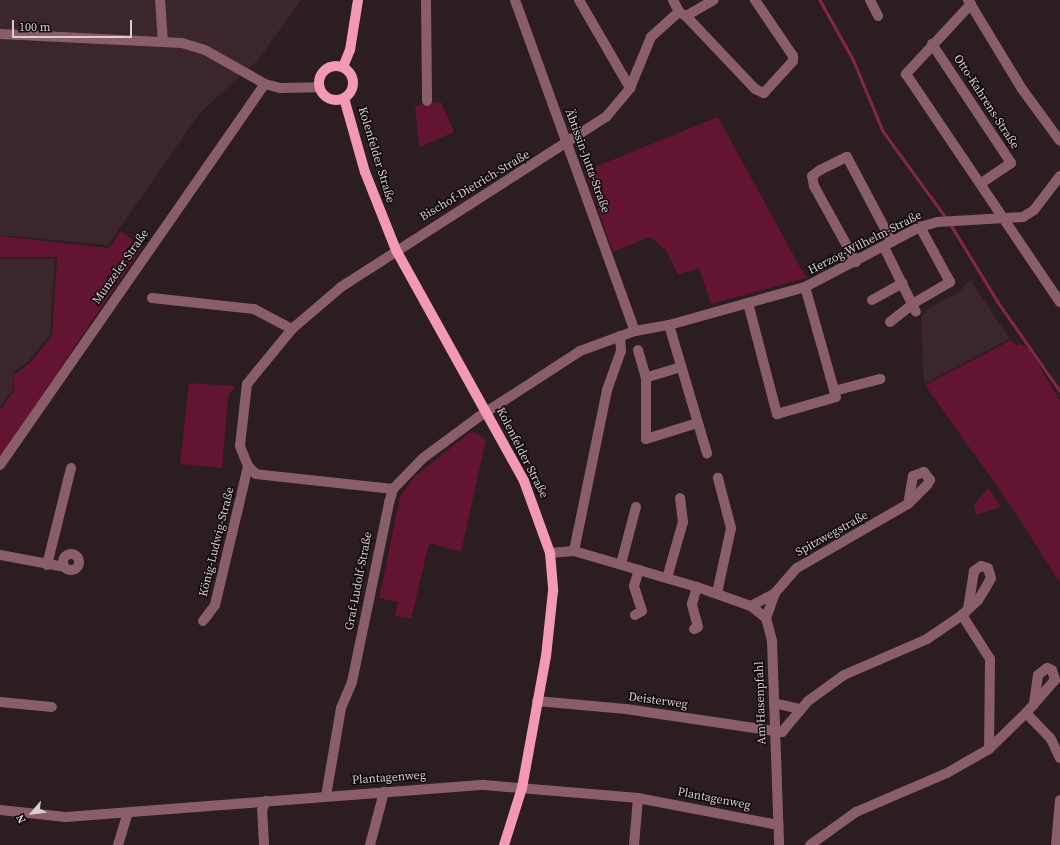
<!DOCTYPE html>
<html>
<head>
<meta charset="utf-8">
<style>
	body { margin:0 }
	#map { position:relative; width:1060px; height:845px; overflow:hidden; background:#2b1d20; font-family:"Source Serif 4",serif }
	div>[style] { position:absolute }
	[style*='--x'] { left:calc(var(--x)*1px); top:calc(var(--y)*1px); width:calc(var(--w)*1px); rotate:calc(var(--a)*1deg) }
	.built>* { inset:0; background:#3a262b }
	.green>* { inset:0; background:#621432 }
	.stream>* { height:2.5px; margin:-1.25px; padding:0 1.25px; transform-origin:1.25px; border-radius:1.25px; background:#832648 }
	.minor>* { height:10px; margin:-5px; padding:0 5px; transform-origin:5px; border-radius:5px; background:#895e69 }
	.minor>.ring { margin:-5px; padding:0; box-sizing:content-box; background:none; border:10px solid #895e69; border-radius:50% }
	.major>* { height:10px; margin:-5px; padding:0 5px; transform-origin:5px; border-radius:5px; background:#f39ab2 }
	.major>.ring { margin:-5px; padding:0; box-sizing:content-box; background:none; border:10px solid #f39ab2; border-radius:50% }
	span { translate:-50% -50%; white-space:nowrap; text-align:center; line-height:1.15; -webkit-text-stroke:3px #0f090b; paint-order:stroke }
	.street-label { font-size:12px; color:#d8ced0 }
	.north { position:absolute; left:12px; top:793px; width:40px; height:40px; -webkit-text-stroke:3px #0f090b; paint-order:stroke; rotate:242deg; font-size:11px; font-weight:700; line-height:16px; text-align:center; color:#d8ced0 }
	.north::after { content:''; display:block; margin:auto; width:14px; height:18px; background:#d8ced0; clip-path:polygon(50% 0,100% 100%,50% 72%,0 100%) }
	.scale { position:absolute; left:12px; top:20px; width:120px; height:18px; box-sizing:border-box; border:2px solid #d8ced0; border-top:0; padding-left:5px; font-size:12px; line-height:14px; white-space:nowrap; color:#d8ced0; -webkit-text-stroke:3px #0f090b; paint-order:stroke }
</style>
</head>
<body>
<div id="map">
	<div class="built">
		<div style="clip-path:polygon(0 0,301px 0,258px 60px,200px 113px,108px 245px,0 235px)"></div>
		<div style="clip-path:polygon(0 258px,55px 259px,50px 335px,27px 363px,13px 372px,13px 390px,0 407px)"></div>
		<div style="clip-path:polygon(970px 279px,1010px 339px,924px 384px,921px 317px,928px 309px,960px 291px)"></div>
	</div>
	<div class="green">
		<div style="clip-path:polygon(441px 102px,454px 132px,419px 147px,415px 106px)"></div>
		<div style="clip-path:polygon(718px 117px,806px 278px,711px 304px,699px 268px,678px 275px,666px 250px,650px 237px,613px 252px,585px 171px)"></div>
		<div style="clip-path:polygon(121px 231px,142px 247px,0 458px,0 410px,14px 391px,14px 375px,30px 363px,52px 336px,57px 257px,0 257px,0 236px,109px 248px)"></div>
		<div style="clip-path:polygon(1011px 340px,1017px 346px,1020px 343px,1029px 349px,1060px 401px,1060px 583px,1011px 506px,925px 385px)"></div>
		<div style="clip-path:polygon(189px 383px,235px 386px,228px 396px,222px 468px,180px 464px)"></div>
		<div style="clip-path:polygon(472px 431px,486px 440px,461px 552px,429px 543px,411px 619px,395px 616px,398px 602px,379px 598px,400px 497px,414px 477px)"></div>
		<div style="clip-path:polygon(988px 488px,1001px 507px,976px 515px,974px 504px)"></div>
	</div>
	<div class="stream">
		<div style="--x:820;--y:0;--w:68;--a:60.8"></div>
		<div style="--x:853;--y:59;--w:78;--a:67.4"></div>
		<div style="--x:883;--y:131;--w:109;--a:54"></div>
		<div style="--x:951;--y:225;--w:90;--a:58.6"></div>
		<div style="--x:998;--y:302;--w:108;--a:55.1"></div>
	</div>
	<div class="minor">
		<div style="--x:160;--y:0;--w:42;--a:85.9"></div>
		<div style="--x:426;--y:0;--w:101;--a:89.4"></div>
		<div style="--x:515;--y:0;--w:352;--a:70.1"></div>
		<div style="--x:579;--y:0;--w:102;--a:59.9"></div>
		<div style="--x:673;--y:0;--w:13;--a:63"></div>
		<div style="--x:870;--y:0;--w:18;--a:63"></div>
		<div style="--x:968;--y:0;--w:104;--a:58.8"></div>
		<div style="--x:1022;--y:89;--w:64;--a:53.8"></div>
		<div style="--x:971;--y:4;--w:96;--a:132.9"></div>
		<div style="--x:906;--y:74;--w:275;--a:56"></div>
		<div style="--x:686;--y:16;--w:100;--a:46.6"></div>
		<div style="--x:755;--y:89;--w:10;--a:24"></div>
		<div style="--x:764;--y:93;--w:43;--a:-47.8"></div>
		<div style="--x:793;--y:61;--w:5;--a:-90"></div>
		<div style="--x:793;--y:56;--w:68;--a:-124.2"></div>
		<div style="--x:0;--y:34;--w:182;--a:2.8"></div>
		<div style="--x:182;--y:43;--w:24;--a:17"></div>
		<div style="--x:205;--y:50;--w:69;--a:29.5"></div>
		<div style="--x:265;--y:84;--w:16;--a:15"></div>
		<div style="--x:280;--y:88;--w:39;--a:-1"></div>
		<div style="--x:932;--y:44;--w:143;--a:56.4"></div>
		<div style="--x:1011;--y:163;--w:36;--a:146"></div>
		<div style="--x:884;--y:247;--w:72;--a:63.8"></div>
		<div style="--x:856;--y:262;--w:87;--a:-118.9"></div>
		<div style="--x:814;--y:186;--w:10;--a:-101"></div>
		<div style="--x:812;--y:176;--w:10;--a:-37"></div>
		<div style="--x:820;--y:170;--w:30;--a:-26"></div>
		<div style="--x:847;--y:157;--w:96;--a:62.1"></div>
		<div style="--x:152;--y:298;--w:103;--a:6.2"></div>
		<div style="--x:254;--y:309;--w:43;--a:27.8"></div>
		<div style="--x:872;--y:300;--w:35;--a:-29"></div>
		<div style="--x:748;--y:303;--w:115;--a:75.4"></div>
		<div style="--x:777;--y:414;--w:61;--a:-16.1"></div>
		<div style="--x:836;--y:397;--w:114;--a:-105.7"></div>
		<div style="--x:890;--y:322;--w:31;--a:-38"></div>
		<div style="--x:914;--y:303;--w:42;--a:-30.3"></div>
		<div style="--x:950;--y:282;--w:63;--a:-118.6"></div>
		<div style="--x:669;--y:325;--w:134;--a:73.5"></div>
		<div style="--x:638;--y:350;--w:29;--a:74"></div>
		<div style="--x:681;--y:367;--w:37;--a:163"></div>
		<div style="--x:646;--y:378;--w:61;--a:90"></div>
		<div style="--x:646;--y:439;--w:53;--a:-17.4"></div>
		<div style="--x:834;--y:391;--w:48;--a:-14.6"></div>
		<div style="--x:0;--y:465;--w:464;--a:-55.2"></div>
		<div style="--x:393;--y:489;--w:138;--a:-173.8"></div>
		<div style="--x:256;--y:474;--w:11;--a:-135"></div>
		<div style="--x:248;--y:466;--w:22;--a:-112"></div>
		<div style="--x:240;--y:446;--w:62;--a:-83.6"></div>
		<div style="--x:247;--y:384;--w:71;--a:-50.7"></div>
		<div style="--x:292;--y:329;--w:65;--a:-40.6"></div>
		<div style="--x:341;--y:287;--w:315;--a:-32.7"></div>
		<div style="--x:606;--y:117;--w:38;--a:-50"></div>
		<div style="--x:630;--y:88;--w:55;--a:-67.6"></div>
		<div style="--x:651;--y:37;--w:38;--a:-42"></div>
		<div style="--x:679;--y:12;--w:8;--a:30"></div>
		<div style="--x:686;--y:16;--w:32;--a:-30"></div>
		<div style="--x:574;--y:551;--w:164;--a:-78.4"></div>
		<div style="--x:607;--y:390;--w:41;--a:-70.3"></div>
		<div style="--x:621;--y:351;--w:15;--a:-94"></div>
		<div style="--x:550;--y:553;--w:24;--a:-5"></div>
		<div style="--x:574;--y:551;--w:128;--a:16.3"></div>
		<div style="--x:697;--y:587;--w:57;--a:19.4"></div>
		<div style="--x:751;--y:606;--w:19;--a:39"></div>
		<div style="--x:766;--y:618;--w:24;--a:75"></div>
		<div style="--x:772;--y:641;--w:204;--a:88"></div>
		<div class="ring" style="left:63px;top:554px;width:6px;height:6px"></div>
		<div style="--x:0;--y:555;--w:65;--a:10.6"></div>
		<div style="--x:621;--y:564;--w:59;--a:-75.3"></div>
		<div style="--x:47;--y:565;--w:100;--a:-76.1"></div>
		<div style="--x:667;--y:578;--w:58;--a:-74.1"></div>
		<div style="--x:683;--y:522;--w:24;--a:-97"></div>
		<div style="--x:717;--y:593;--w:66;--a:-77.8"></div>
		<div style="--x:731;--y:528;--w:52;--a:-104.6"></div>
		<div style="--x:751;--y:606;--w:27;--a:-28"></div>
		<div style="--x:635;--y:615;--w:8;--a:-30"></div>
		<div style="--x:642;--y:611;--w:26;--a:-108"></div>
		<div style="--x:634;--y:586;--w:17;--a:-73"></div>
		<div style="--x:962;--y:615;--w:52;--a:57.5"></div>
		<div style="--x:990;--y:659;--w:90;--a:90.6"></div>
		<div style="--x:766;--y:618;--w:27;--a:-70"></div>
		<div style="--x:775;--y:593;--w:33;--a:-49"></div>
		<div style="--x:797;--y:568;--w:128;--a:-30"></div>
		<div style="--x:908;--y:504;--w:27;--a:-45"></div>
		<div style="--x:927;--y:485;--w:6;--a:-59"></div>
		<div style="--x:930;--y:480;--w:10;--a:-127"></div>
		<div style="--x:924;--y:472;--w:12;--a:160"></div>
		<div style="--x:913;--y:476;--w:28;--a:100"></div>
		<div style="--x:203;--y:621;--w:20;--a:-53"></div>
		<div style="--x:215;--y:605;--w:143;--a:-76.6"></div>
		<div style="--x:694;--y:629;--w:4;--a:-27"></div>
		<div style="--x:698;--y:627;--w:24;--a:-105"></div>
		<div style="--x:692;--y:604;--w:18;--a:-74"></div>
		<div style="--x:537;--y:701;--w:89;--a:5.1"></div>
		<div style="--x:626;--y:709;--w:158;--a:8.4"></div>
		<div style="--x:782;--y:732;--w:40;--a:-50"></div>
		<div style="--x:808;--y:701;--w:44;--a:-35.8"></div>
		<div style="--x:844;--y:675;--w:90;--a:-23.4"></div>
		<div style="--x:927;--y:639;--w:42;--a:-34.4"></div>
		<div style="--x:962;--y:615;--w:22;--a:-43"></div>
		<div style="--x:978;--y:600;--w:15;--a:-58"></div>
		<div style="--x:986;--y:587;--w:10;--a:-61"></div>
		<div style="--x:991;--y:578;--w:10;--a:-107"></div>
		<div style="--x:988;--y:568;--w:7;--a:-164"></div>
		<div style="--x:981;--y:566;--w:9;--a:144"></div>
		<div style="--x:974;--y:571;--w:38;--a:99"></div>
		<div style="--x:0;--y:702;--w:52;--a:5.5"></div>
		<div style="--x:774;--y:703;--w:26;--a:13"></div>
		<div style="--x:1026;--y:713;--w:36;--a:46"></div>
		<div style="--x:1051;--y:739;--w:21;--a:65"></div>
		<div style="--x:326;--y:796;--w:89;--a:-80.3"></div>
		<div style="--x:341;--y:708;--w:28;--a:-67"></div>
		<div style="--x:352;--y:682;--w:183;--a:-78.3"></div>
		<div style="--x:389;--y:503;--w:15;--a:-74"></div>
		<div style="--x:393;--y:489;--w:43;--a:-45.9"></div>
		<div style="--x:423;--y:458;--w:67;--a:-36.5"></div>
		<div style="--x:477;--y:418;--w:123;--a:-33"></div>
		<div style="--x:580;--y:351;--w:59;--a:-20"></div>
		<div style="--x:635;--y:331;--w:35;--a:-10"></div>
		<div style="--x:669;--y:325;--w:141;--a:-15.6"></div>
		<div style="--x:805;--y:287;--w:130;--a:-27.6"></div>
		<div style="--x:920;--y:227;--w:18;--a:-16"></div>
		<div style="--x:937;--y:222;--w:86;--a:-3.3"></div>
		<div style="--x:1023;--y:217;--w:13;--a:-32"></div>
		<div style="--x:1034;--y:210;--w:43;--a:-52.6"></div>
		<div style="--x:0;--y:810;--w:66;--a:6.1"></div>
		<div style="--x:66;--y:817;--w:419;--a:-4.4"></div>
		<div style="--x:484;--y:785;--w:155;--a:4.8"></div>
		<div style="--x:638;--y:798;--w:143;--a:10.9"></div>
		<div style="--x:118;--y:845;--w:34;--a:-73"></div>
		<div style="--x:264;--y:845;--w:35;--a:-93"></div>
		<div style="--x:262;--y:810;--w:10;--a:-66"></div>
		<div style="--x:370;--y:845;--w:55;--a:-75.2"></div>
		<div style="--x:634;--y:845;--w:47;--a:-85.1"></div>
		<div style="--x:810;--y:845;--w:57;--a:-35.7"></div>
		<div style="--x:856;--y:812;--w:99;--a:-23.2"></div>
		<div style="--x:947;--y:773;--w:48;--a:-29.7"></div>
		<div style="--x:989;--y:749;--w:52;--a:-44.2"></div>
		<div style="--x:1026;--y:713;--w:12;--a:-48"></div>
		<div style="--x:1034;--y:704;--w:32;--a:-49"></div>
		<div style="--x:1055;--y:680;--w:10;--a:-107"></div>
		<div style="--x:1052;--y:670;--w:5;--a:-158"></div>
		<div style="--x:1047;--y:668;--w:11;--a:142"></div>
		<div style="--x:1038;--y:675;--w:29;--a:98"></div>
		<div style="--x:1056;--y:845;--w:45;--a:-84.9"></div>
	</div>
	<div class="major">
		<div class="ring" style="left:319px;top:66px;width:24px;height:24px"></div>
		<div style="--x:343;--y:67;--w:18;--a:-68"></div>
		<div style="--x:350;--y:50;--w:51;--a:-80.9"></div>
		<div style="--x:344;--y:98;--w:77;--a:74.2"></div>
		<div style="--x:365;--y:172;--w:84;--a:68.3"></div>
		<div style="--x:396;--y:250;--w:264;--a:61"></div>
		<div style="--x:524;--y:481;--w:77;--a:70.1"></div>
		<div style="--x:550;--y:553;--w:38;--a:85"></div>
		<div style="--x:553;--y:591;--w:65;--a:96.1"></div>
		<div style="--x:546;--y:656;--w:134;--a:100.3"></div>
		<div style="--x:522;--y:788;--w:60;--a:107.5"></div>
	</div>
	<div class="street-label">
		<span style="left:986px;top:102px;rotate:57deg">Otto-Kahrens-Straße</span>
		<span style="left:376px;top:155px;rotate:73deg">Kolenfelder Straße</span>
		<span style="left:587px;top:161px;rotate:70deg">Äbtissin-Jutta-Straße</span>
		<span style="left:475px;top:186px;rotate:-31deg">Bischof-Dietrich-Straße</span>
		<span style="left:865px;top:243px;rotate:-27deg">Herzog-Wilhelm-Straße</span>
		<span style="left:121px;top:267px;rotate:-55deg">Munzeler Straße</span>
		<span style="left:522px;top:453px;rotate:63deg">Kolenfelder Straße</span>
		<span style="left:832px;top:534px;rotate:-29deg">Spitzwegstraße</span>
		<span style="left:217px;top:542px;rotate:-76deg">König-Ludwig-Straße</span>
		<span style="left:359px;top:581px;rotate:-79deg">Graf-Ludolf-Straße</span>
		<span style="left:658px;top:701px;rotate:8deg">Deisterweg</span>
		<span style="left:761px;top:703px;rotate:-92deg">Am Hasenpfahl</span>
		<span style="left:389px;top:778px;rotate:-4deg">Plantagenweg</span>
		<span style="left:714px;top:799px;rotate:11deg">Plantagenweg</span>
	</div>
	<div class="north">N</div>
	<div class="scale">100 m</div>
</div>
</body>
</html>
